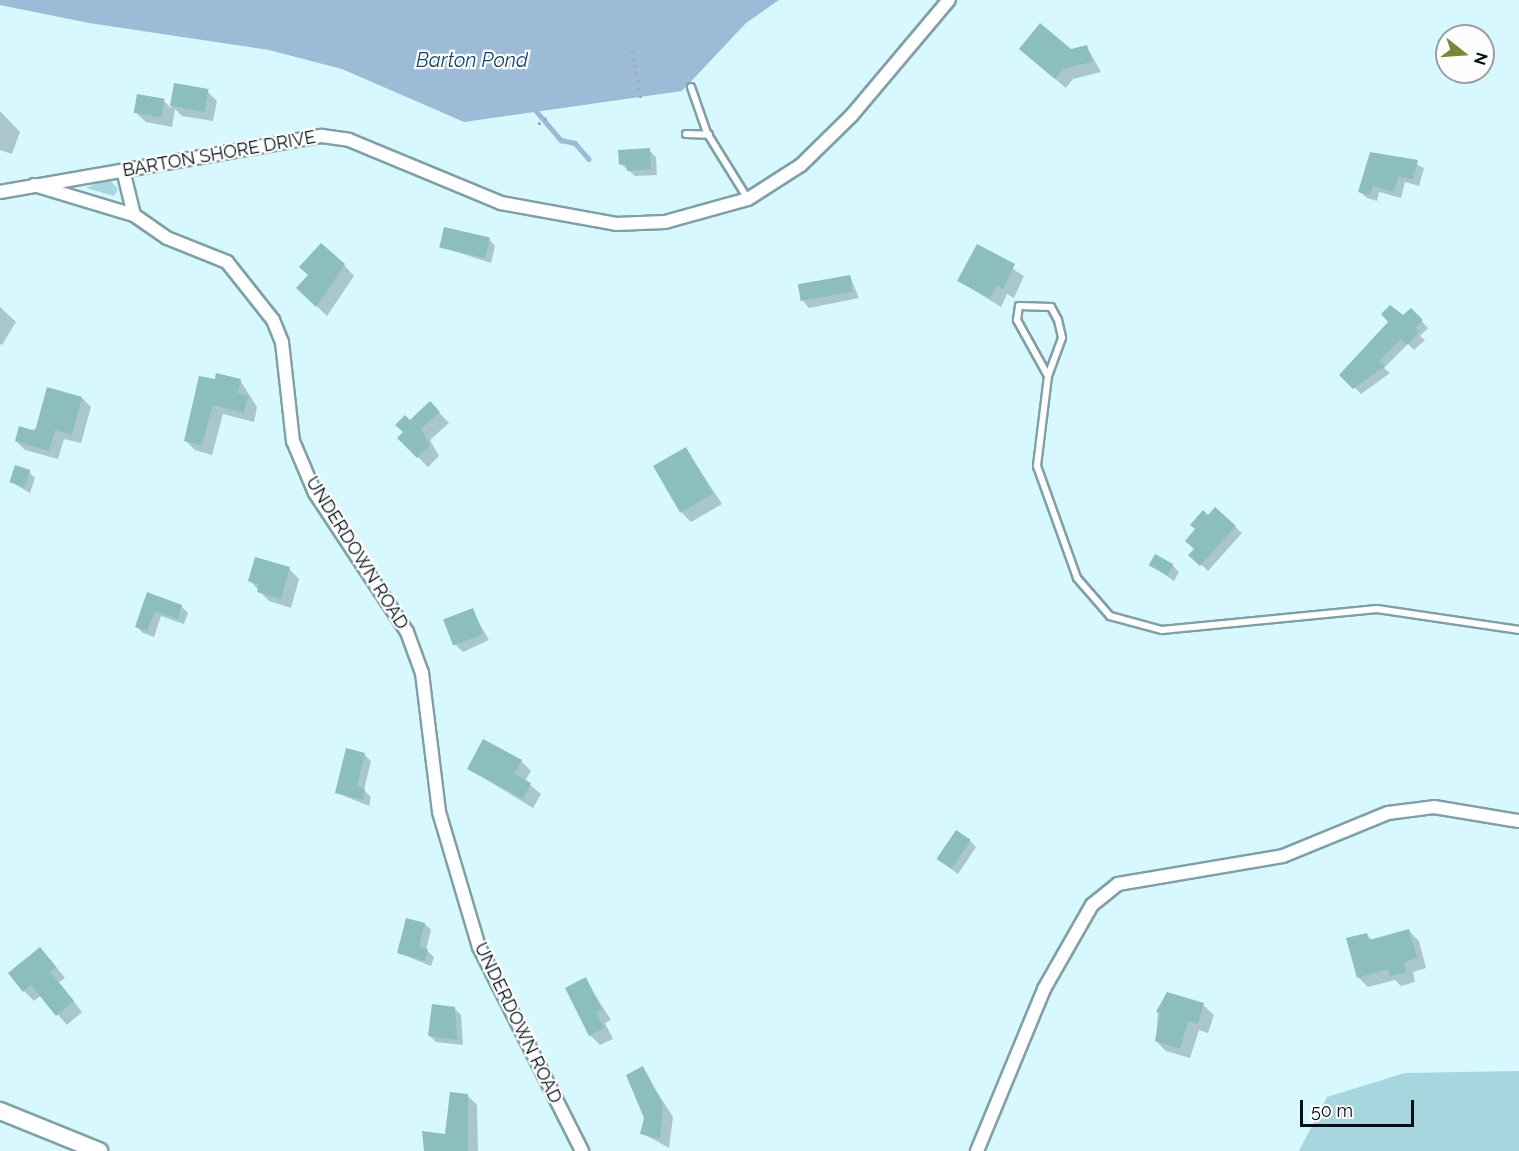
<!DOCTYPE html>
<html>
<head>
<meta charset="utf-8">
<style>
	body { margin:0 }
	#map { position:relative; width:1519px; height:1151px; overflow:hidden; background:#d6f8fe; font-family:Raleway,sans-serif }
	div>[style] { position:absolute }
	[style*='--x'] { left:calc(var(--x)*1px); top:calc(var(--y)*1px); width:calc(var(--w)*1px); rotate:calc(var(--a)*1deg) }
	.green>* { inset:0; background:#a7d6de }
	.water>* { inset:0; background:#9cbbd7 }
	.shadow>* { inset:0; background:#0003 }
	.stream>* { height:4.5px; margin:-2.25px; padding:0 2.25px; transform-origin:2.25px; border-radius:2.25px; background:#9cbbd7 }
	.building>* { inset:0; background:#8cbebb; transform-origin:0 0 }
	.path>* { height:3px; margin-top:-1.5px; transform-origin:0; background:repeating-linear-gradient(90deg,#96b1b6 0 3px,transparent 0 7.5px) }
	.roads { filter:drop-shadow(2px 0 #80a0a5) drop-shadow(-2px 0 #80a0a5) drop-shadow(0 2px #80a0a5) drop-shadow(0 -2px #80a0a5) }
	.service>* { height:6px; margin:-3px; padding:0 3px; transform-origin:3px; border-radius:3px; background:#fff }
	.minor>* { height:12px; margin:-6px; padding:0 6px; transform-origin:6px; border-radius:6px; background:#fff }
	.tertiary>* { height:16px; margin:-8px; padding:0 8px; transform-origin:8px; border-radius:8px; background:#fff }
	span { translate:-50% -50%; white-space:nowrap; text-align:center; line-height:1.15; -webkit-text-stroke:4.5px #fefefe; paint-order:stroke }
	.street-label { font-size:18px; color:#051012 }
	.water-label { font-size:20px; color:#16466c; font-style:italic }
	.north { position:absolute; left:1435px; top:24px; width:60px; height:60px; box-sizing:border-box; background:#fefefe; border:2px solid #9a9fa0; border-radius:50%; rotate:107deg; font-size:16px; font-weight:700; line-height:24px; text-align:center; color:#051012 }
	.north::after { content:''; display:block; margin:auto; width:21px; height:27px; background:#798736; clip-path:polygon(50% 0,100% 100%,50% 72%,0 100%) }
	.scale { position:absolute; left:1300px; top:1100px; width:114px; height:27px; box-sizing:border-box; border:3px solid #051012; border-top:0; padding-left:8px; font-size:18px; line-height:21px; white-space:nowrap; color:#051012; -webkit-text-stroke:4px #fefefe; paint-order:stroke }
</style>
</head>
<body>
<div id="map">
	<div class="green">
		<div style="clip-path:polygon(108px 178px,118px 189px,114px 196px,86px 188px)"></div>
		<div style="clip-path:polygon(1519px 1071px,1519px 1151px,1299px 1151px,1327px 1097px,1405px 1073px)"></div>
	</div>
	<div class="water">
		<div style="clip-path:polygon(0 0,779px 0,746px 23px,682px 91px,464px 122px,342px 69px,269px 50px,89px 23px,0 5px)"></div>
	</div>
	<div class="shadow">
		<div style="clip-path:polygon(1087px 47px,1101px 72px,1073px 79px,1066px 88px,1031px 59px)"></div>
		<div style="clip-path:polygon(176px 85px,207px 91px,217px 101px,213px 121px,182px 116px,175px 109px,172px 127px,146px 122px,135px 112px,164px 101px,171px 108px)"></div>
		<div style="clip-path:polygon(0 111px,20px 132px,12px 154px,0 150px)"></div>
		<div style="clip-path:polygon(649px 150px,656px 157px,657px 175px,635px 176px,621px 164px)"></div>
		<div style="clip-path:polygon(1401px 157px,1424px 168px,1419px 186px,1405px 182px,1401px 198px,1379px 192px,1377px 201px,1367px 198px,1360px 192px)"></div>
		<div style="clip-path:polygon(489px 239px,495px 246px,491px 263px,441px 247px)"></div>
		<div style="clip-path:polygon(977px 246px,1024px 276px,1014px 298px,1007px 294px,1001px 307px,959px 281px)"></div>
		<div style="clip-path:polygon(344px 265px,354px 276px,327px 316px,308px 298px)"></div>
		<div style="clip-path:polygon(850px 276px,859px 298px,809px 308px,803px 301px)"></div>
		<div style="clip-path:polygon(0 307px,16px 322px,2px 345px,0 344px)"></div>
		<div style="clip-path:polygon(1411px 310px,1428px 328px,1420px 336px,1425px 340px,1414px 350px,1408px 344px,1384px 368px,1390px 373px,1361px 394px,1342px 375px)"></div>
		<div style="clip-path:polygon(240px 380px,257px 407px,254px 422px,223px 414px,212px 455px,195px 450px,185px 440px,216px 381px)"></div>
		<div style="clip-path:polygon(82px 398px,91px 407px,81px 443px,64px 439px,58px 459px,25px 450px,16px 441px)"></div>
		<div style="clip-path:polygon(430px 403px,449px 423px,430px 440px,439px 456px,428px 467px,399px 438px)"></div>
		<div style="clip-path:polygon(686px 449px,722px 504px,691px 522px,681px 512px)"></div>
		<div style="clip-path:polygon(29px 472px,35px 478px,30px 493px,11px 482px)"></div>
		<div style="clip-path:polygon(1215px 509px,1242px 533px,1208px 571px,1191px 555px)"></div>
		<div style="clip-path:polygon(1151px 565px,1172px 565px,1179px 572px,1174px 581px)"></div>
		<div style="clip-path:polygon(289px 569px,299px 579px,291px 608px,269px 601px,250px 581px)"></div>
		<div style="clip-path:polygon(148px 594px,181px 606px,188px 613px,184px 624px,161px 616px,154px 637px,143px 633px,136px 626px)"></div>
		<div style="clip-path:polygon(472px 610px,489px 640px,463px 652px,456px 645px)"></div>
		<div style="clip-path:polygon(364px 754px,371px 761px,364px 790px,371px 797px,369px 806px,337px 793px)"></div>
		<div style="clip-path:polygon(521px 761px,531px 771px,525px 781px,541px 794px,533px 808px,469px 769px)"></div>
		<div style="clip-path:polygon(970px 841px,976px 847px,958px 874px,938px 859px)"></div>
		<div style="clip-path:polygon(425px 924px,431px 930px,426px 950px,434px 957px,431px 966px,399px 953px)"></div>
		<div style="clip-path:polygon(1409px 931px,1419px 941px,1426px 968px,1413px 972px,1415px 982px,1401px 986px,1395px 980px,1368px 987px,1358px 977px,1366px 934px,1373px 941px)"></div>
		<div style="clip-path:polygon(50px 959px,65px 978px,59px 982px,82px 1012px,67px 1025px,41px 995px,34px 1001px,24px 991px)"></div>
		<div style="clip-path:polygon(585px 979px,611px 1020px,605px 1023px,613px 1039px,600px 1045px,590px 1035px)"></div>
		<div style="clip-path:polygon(1203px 1005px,1214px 1015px,1208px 1033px,1199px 1030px,1190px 1058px,1166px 1051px,1156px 1041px,1158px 1011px)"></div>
		<div style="clip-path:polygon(454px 1008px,461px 1015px,463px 1045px,436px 1042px,429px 1035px)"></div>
		<div style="clip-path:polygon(642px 1068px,673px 1117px,669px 1148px,642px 1133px,646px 1118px)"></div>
		<div style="clip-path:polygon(467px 1095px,477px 1105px,478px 1151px,425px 1151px,446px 1136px)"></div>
	</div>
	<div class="stream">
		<div style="--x:532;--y:106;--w:45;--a:49.5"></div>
		<div style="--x:561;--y:140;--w:14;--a:12"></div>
		<div style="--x:575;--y:143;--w:21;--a:49"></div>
	</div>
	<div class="building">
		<div style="clip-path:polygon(1040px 23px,1071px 49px,1087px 45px,1092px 62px,1063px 69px,1055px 79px,1019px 49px)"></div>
		<div style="left:174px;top:83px;width:35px;height:23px;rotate:10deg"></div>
		<div style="left:137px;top:94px;width:28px;height:19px;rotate:10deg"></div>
		<div style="clip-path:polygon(650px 148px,651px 169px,627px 171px,626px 164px,619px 165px,618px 150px)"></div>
		<div style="clip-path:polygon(1370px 152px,1418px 160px,1413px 180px,1399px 176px,1394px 192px,1373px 186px,1370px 195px,1358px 192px)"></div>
		<div style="left:444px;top:227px;width:47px;height:21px;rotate:13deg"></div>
		<div style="clip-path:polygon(321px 243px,345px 264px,316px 307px,296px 288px,308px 275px,299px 267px)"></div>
		<div style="clip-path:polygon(977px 244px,1015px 264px,1003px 289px,997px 285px,990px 298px,957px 281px)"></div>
		<div style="left:850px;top:275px;width:17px;height:53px;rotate:80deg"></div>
		<div style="clip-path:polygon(1390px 305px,1403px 315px,1411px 308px,1423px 320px,1415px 328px,1419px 332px,1407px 345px,1401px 339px,1379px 361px,1385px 366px,1353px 389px,1339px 375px,1388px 322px,1381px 314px)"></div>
		<div style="clip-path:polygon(216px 373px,241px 379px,238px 393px,248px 396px,244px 413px,213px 405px,202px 445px,184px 441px,199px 376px,215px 379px)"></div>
		<div style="clip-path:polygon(47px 387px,82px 397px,72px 435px,55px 430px,49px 451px,15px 441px,19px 426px,35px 431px)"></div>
		<div style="clip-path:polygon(430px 401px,440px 412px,421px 429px,430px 445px,417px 458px,397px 438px,403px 432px,395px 425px,405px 415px,410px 420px)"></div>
		<div style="left:686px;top:447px;width:54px;height:38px;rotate:60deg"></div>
		<div style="left:15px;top:465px;width:16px;height:18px;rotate:18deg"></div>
		<div style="clip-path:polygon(1215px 507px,1236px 526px,1200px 566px,1188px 555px,1194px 549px,1185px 541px,1195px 529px,1190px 525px,1203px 510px,1208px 515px)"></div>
		<div style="left:1155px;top:554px;width:21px;height:13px;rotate:29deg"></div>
		<div style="clip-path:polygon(255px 557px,290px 567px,281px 599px,257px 592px,259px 585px,248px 581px)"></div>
		<div style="clip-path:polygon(147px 592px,182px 605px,178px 619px,155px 611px,147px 631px,135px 627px)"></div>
		<div style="left:473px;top:608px;width:28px;height:32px;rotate:69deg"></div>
		<div style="clip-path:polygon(483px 739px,522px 760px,514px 774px,531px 783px,523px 799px,467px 769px)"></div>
		<div style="clip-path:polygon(346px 748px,365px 753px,357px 786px,365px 789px,363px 800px,335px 793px)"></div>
		<div style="left:956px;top:830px;width:18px;height:35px;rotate:34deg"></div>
		<div style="clip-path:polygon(406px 918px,425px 923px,419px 947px,428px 949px,425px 961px,397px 953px)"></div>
		<div style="clip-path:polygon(1409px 929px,1417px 958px,1404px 962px,1406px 972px,1390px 976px,1388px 969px,1357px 978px,1346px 938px,1367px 933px,1369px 940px)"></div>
		<div style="clip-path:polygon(40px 947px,56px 967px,50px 972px,74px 1001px,56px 1016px,31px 985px,23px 992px,8px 973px)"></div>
		<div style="clip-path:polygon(586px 977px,602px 1010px,596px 1012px,604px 1028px,589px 1036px,565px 988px)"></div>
		<div style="clip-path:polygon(1167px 992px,1204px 1003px,1198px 1024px,1188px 1021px,1180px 1049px,1155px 1041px,1160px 1013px,1156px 1012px)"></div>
		<div style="clip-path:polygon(432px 1004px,455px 1007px,457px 1040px,428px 1036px)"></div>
		<div style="clip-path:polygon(643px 1066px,663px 1105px,660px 1139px,640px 1134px,644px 1118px,626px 1075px)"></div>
		<div style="clip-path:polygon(450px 1092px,468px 1094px,468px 1151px,424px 1151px,422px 1131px,445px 1134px)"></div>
	</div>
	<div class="path">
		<div style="--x:632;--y:50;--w:50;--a:79.6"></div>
		<div style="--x:538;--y:124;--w:11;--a:-34"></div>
	</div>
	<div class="roads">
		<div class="service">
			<div style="--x:691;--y:87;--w:49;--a:70.8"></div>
			<div style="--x:707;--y:133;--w:78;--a:58.2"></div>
			<div style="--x:686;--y:134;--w:23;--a:2"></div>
			<div style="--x:1048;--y:376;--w:64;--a:-119"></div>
			<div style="--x:1017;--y:320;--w:14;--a:-82"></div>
			<div style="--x:1019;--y:306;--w:32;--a:2"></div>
			<div style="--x:1051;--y:307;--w:15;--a:62"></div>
			<div style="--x:1058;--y:320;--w:18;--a:77"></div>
			<div style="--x:1062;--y:338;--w:40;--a:110.2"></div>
			<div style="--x:1048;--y:376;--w:91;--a:97"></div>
			<div style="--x:1037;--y:466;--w:119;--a:70.3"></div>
			<div style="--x:1077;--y:578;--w:50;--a:49"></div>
			<div style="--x:1110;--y:616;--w:54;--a:15.1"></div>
			<div style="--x:1162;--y:630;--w:216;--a:-5.6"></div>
			<div style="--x:1377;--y:609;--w:144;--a:8.4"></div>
		</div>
		<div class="minor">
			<div style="--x:123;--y:170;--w:46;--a:76.3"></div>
			<div style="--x:34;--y:185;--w:104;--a:16.7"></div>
			<div style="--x:134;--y:215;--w:40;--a:34.9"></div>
			<div style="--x:167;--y:238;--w:65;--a:21.8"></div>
			<div style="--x:227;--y:262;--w:74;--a:51.6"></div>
			<div style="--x:273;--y:320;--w:24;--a:68"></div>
			<div style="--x:282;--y:342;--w:100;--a:83.7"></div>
			<div style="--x:293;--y:441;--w:56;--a:67.1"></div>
			<div style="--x:315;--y:493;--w:167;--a:56.5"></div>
			<div style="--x:407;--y:632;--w:44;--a:69.9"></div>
			<div style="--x:422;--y:673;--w:140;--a:83"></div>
			<div style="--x:439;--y:812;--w:141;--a:73.5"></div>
			<div style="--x:479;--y:947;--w:229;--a:63.2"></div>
			<div style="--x:0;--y:192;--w:327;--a:-9.9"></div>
			<div style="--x:322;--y:136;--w:27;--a:8"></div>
			<div style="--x:349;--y:140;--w:165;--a:22.5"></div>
			<div style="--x:501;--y:203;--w:117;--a:10.3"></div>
			<div style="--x:616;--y:224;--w:49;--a:-2.3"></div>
			<div style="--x:665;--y:222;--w:86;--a:-15.5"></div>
			<div style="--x:748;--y:199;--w:63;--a:-32.7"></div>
			<div style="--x:801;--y:165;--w:71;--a:-44.4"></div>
			<div style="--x:852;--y:115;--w:150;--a:-49.9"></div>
			<div style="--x:977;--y:1151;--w:175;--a:-67.5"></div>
			<div style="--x:1044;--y:989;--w:97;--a:-60.3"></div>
			<div style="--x:1092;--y:905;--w:33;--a:-39"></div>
			<div style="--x:1118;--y:884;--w:167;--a:-9.6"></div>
			<div style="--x:1283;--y:856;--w:113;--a:-22.3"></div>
			<div style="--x:1388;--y:813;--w:46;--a:-7.4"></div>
			<div style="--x:1434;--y:807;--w:86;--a:9.4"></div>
		</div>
		<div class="tertiary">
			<div style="--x:0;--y:1111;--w:107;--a:22"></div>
		</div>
	</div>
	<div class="street-label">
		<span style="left:219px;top:154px;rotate:-10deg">BARTON SHORE DRIVE</span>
		<span style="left:357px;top:553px;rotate:58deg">UNDERDOWN ROAD</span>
		<span style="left:518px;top:1023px;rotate:64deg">UNDERDOWN ROAD</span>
	</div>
	<div class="water-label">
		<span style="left:472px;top:60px">Barton Pond</span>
	</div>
	<div class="north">N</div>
	<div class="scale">50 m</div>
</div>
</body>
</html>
